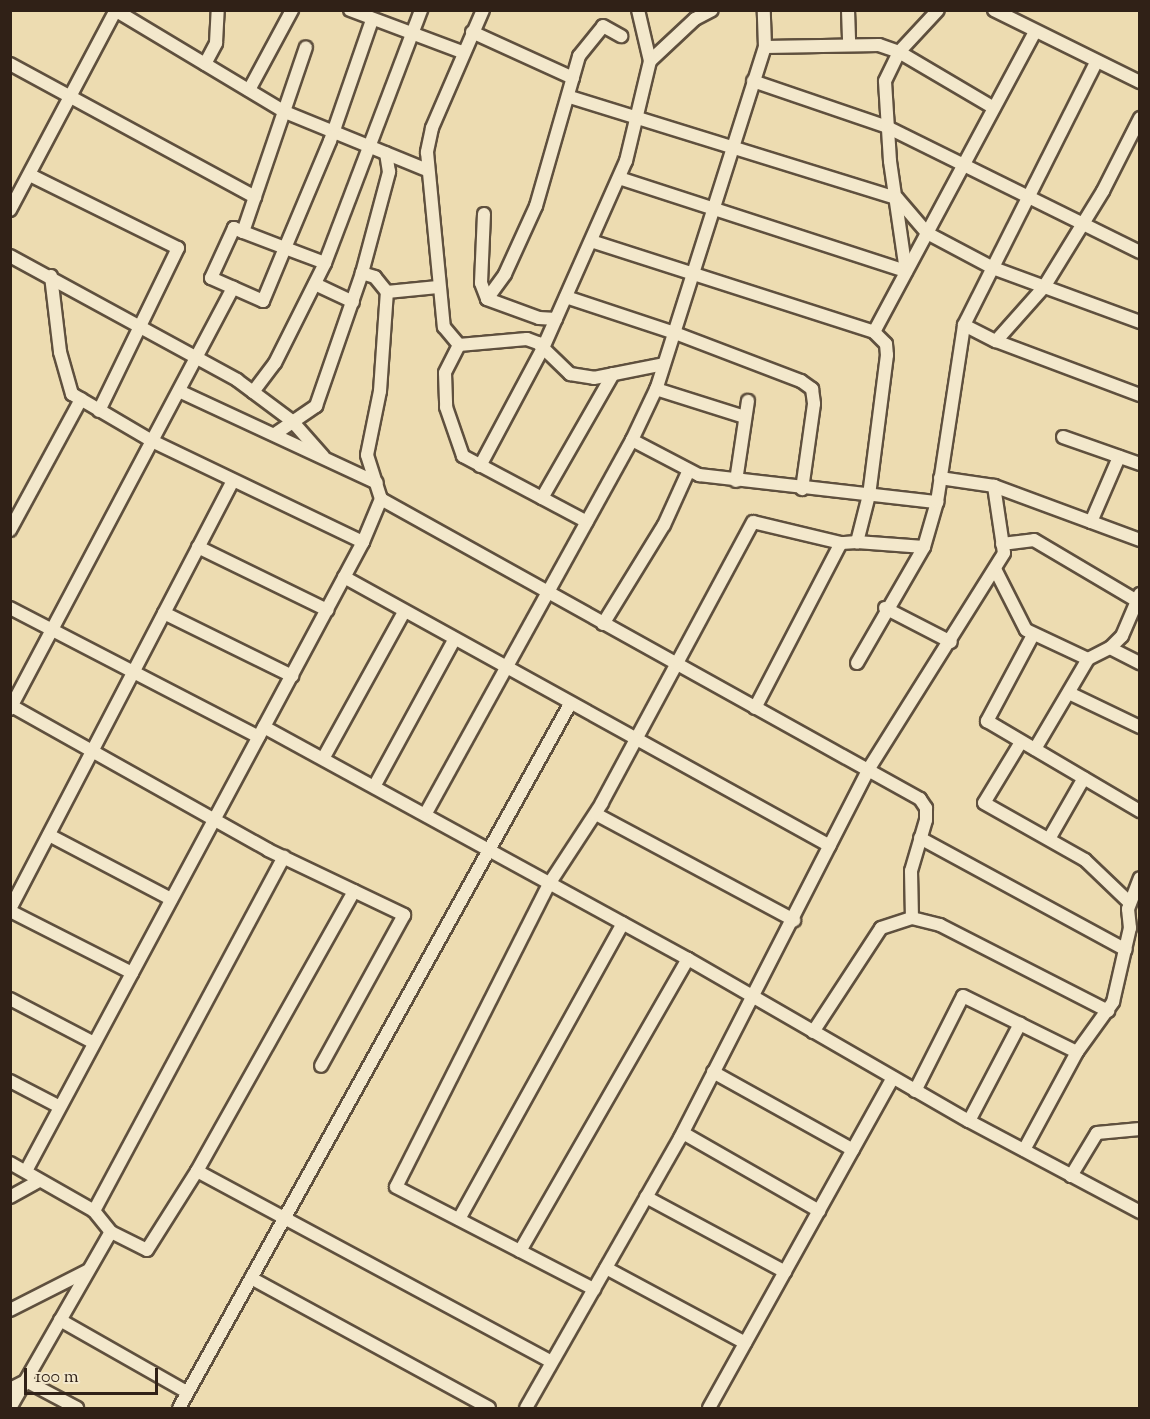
<!DOCTYPE html>
<html>
<head>
<meta charset="utf-8">
<style>
	body { margin:0 }
	#map { position:relative; width:1150px; height:1419px; overflow:hidden; background:#eddcb1; font-family:"Sorts Mill Goudy",serif }
	div>[style] { position:absolute }
	[style*='--x'] { left:calc(var(--x)*1px); top:calc(var(--y)*1px); width:calc(var(--w)*1px); rotate:calc(var(--a)*1deg) }
	.roads { filter:drop-shadow(2px 0 #5f503e) drop-shadow(-2px 0 #5f503e) drop-shadow(0 2px #5f503e) drop-shadow(0 -2px #5f503e) }
	.minor>* { height:12px; margin:-6px; padding:0 6px; transform-origin:6px; border-radius:6px; background:#f3e8cc }
	span { translate:-50% -50%; white-space:nowrap; text-align:center; line-height:1.15; -webkit-text-stroke:5px #f3e8cc; paint-order:stroke }
	.frame { position:absolute; inset:0; border:12px solid #302117; pointer-events:none }
	.scale { position:absolute; left:24px; top:1368px; width:134px; height:27px; box-sizing:border-box; border:3px solid #302117; border-top:0; padding-left:8px; font-size:18px; line-height:21px; white-space:nowrap; color:#302117; -webkit-text-stroke:4px #f3e8cc; paint-order:stroke }
</style>
</head>
<body>
<div id="map">
	<div class="roads">
		<div class="minor">
			<div style="--x:115;--y:10;--w:198;--a:31"></div>
			<div style="--x:285;--y:112;--w:153;--a:22.2"></div>
			<div style="--x:350;--y:10;--w:120;--a:20.6"></div>
			<div style="--x:483;--y:10;--w:129;--a:113.4"></div>
			<div style="--x:432;--y:128;--w:25;--a:102"></div>
			<div style="--x:427;--y:152;--w:176;--a:84.5"></div>
			<div style="--x:444;--y:327;--w:23;--a:50"></div>
			<div style="--x:459;--y:345;--w:31;--a:117"></div>
			<div style="--x:445;--y:373;--w:34;--a:88"></div>
			<div style="--x:446;--y:407;--w:52;--a:70.9"></div>
			<div style="--x:463;--y:456;--w:140;--a:28"></div>
			<div style="--x:848;--y:10;--w:35;--a:88"></div>
			<div style="--x:994;--y:10;--w:163;--a:26.3"></div>
			<div style="--x:472;--y:32;--w:111;--a:24.5"></div>
			<div style="--x:765;--y:47;--w:114;--a:-1"></div>
			<div style="--x:879;--y:45;--w:21;--a:19"></div>
			<div style="--x:899;--y:52;--w:110;--a:30.5"></div>
			<div style="--x:650;--y:61;--w:62;--a:-43"></div>
			<div style="--x:695;--y:19;--w:19;--a:-28"></div>
			<div style="--x:10;--y:64;--w:279;--a:28.5"></div>
			<div style="--x:205;--y:64;--w:24;--a:-62"></div>
			<div style="--x:216;--y:43;--w:33;--a:-87"></div>
			<div style="--x:753;--y:81;--w:142;--a:18.9"></div>
			<div style="--x:887;--y:127;--w:282;--a:26.3"></div>
			<div style="--x:249;--y:90;--w:91;--a:-61.7"></div>
			<div style="--x:570;--y:97;--w:342;--a:17.2"></div>
			<div style="--x:897;--y:198;--w:46;--a:49.4"></div>
			<div style="--x:927;--y:233;--w:75;--a:27.9"></div>
			<div style="--x:993;--y:268;--w:157;--a:20.2"></div>
			<div style="--x:30;--y:175;--w:165;--a:26.3"></div>
			<div style="--x:178;--y:248;--w:181;--a:115.9"></div>
			<div style="--x:619;--y:178;--w:302;--a:18"></div>
			<div style="--x:906;--y:271;--w:111;--a:-98.3"></div>
			<div style="--x:890;--y:161;--w:80;--a:-93.6"></div>
			<div style="--x:885;--y:81;--w:32;--a:-64"></div>
			<div style="--x:899;--y:52;--w:57;--a:-47.1"></div>
			<div style="--x:10;--y:210;--w:226;--a:-62.1"></div>
			<div style="--x:484;--y:214;--w:69;--a:92.5"></div>
			<div style="--x:481;--y:283;--w:17;--a:69"></div>
			<div style="--x:243;--y:232;--w:195;--a:-71.2"></div>
			<div style="--x:591;--y:241;--w:297;--a:17.8"></div>
			<div style="--x:874;--y:332;--w:17;--a:45"></div>
			<div style="--x:886;--y:344;--w:11;--a:85"></div>
			<div style="--x:887;--y:355;--w:141;--a:97.3"></div>
			<div style="--x:869;--y:495;--w:49;--a:104.3"></div>
			<div style="--x:857;--y:542;--w:16;--a:176"></div>
			<div style="--x:841;--y:543;--w:90;--a:-166.6"></div>
			<div style="--x:753;--y:522;--w:319;--a:118.3"></div>
			<div style="--x:602;--y:803;--w:97;--a:123.2"></div>
			<div style="--x:549;--y:884;--w:339;--a:116.8"></div>
			<div style="--x:396;--y:1187;--w:223;--a:27.3"></div>
			<div style="--x:10;--y:256;--w:259;--a:28.6"></div>
			<div style="--x:237;--y:380;--w:69;--a:36.7"></div>
			<div style="--x:292;--y:421;--w:47;--a:48.5"></div>
			<div style="--x:325;--y:263;--w:43;--a:-159.4"></div>
			<div style="--x:285;--y:248;--w:45;--a:-159.1"></div>
			<div style="--x:243;--y:232;--w:10;--a:-156"></div>
			<div style="--x:234;--y:228;--w:55;--a:114.7"></div>
			<div style="--x:211;--y:278;--w:57;--a:23.9"></div>
			<div style="--x:263;--y:301;--w:57;--a:-67.5"></div>
			<div style="--x:285;--y:248;--w:116;--a:-67.2"></div>
			<div style="--x:330;--y:141;--w:15;--a:-70"></div>
			<div style="--x:335;--y:127;--w:113;--a:-70.9"></div>
			<div style="--x:51;--y:276;--w:77;--a:83.2"></div>
			<div style="--x:60;--y:352;--w:44;--a:74.1"></div>
			<div style="--x:72;--y:394;--w:93;--a:30.4"></div>
			<div style="--x:152;--y:441;--w:234;--a:25.6"></div>
			<div style="--x:315;--y:284;--w:42;--a:25.3"></div>
			<div style="--x:387;--y:292;--w:51;--a:-5.6"></div>
			<div style="--x:566;--y:297;--w:115;--a:18.3"></div>
			<div style="--x:675;--y:333;--w:135;--a:20.9"></div>
			<div style="--x:801;--y:381;--w:14;--a:36"></div>
			<div style="--x:812;--y:389;--w:15;--a:82"></div>
			<div style="--x:814;--y:404;--w:86;--a:98"></div>
			<div style="--x:487;--y:299;--w:31;--a:-54"></div>
			<div style="--x:505;--y:274;--w:75;--a:-65.5"></div>
			<div style="--x:536;--y:206;--w:156;--a:-74"></div>
			<div style="--x:579;--y:56;--w:38;--a:-51"></div>
			<div style="--x:603;--y:26;--w:21;--a:29"></div>
			<div style="--x:487;--y:299;--w:55;--a:20.1"></div>
			<div style="--x:539;--y:318;--w:17;--a:3"></div>
			<div style="--x:964;--y:325;--w:36;--a:27"></div>
			<div style="--x:996;--y:341;--w:154;--a:20.6"></div>
			<div style="--x:874;--y:332;--w:340;--a:-61.8"></div>
			<div style="--x:996;--y:341;--w:72;--a:-48.4"></div>
			<div style="--x:1044;--y:287;--w:113;--a:-58.4"></div>
			<div style="--x:1103;--y:191;--w:82;--a:-63.1"></div>
			<div style="--x:459;--y:345;--w:68;--a:-5"></div>
			<div style="--x:527;--y:339;--w:12;--a:20"></div>
			<div style="--x:538;--y:343;--w:45;--a:44.1"></div>
			<div style="--x:570;--y:374;--w:24;--a:9"></div>
			<div style="--x:594;--y:378;--w:71;--a:-11.3"></div>
			<div style="--x:656;--y:389;--w:93;--a:17.5"></div>
			<div style="--x:179;--y:391;--w:218;--a:24.9"></div>
			<div style="--x:253;--y:392;--w:36;--a:-53"></div>
			<div style="--x:275;--y:363;--w:112;--a:-63.4"></div>
			<div style="--x:325;--y:263;--w:271;--a:-69.2"></div>
			<div style="--x:275;--y:434;--w:50;--a:-34.3"></div>
			<div style="--x:316;--y:406;--w:141;--a:-70.9"></div>
			<div style="--x:362;--y:273;--w:105;--a:-75"></div>
			<div style="--x:389;--y:172;--w:19;--a:-99"></div>
			<div style="--x:1063;--y:437;--w:82;--a:19.3"></div>
			<div style="--x:632;--y:440;--w:76;--a:27.6"></div>
			<div style="--x:699;--y:475;--w:240;--a:6.5"></div>
			<div style="--x:480;--y:466;--w:134;--a:-61.9"></div>
			<div style="--x:543;--y:348;--w:205;--a:-66.1"></div>
			<div style="--x:626;--y:161;--w:103;--a:-76.5"></div>
			<div style="--x:650;--y:61;--w:52;--a:-103.2"></div>
			<div style="--x:940;--y:478;--w:55;--a:8.4"></div>
			<div style="--x:994;--y:486;--w:156;--a:20.3"></div>
			<div style="--x:736;--y:481;--w:81;--a:-81.5"></div>
			<div style="--x:542;--y:498;--w:143;--a:-60.2"></div>
			<div style="--x:381;--y:499;--w:617;--a:29.1"></div>
			<div style="--x:920;--y:799;--w:11;--a:56"></div>
			<div style="--x:926;--y:808;--w:12;--a:90"></div>
			<div style="--x:926;--y:820;--w:53;--a:106.4"></div>
			<div style="--x:911;--y:871;--w:47;--a:88.8"></div>
			<div style="--x:1091;--y:522;--w:71;--a:-66.7"></div>
			<div style="--x:10;--y:530;--w:149;--a:-61.5"></div>
			<div style="--x:857;--y:542;--w:67;--a:4.3"></div>
			<div style="--x:1002;--y:544;--w:32;--a:-7"></div>
			<div style="--x:1034;--y:540;--w:120;--a:30.6"></div>
			<div style="--x:198;--y:547;--w:144;--a:26"></div>
			<div style="--x:995;--y:569;--w:68;--a:63.1"></div>
			<div style="--x:1026;--y:630;--w:68;--a:25.1"></div>
			<div style="--x:344;--y:577;--w:555;--a:28.96"></div>
			<div style="--x:10;--y:608;--w:280;--a:27.4"></div>
			<div style="--x:885;--y:608;--w:74;--a:27.3"></div>
			<div style="--x:164;--y:613;--w:143;--a:26.2"></div>
			<div style="--x:603;--y:624;--w:116;--a:-58.4"></div>
			<div style="--x:664;--y:525;--w:58;--a:-65.6"></div>
			<div style="--x:1033;--y:635;--w:98;--a:118.1"></div>
			<div style="--x:987;--y:721;--w:178;--a:30.5"></div>
			<div style="--x:1110;--y:648;--w:34;--a:27"></div>
			<div style="--x:857;--y:663;--w:134;--a:-60"></div>
			<div style="--x:924;--y:547;--w:47;--a:-73.9"></div>
			<div style="--x:937;--y:502;--w:179;--a:-81.3"></div>
			<div style="--x:964;--y:325;--w:294;--a:-63.3"></div>
			<div style="--x:1069;--y:693;--w:79;--a:25.6"></div>
			<div style="--x:10;--y:705;--w:296;--a:29.3"></div>
			<div style="--x:268;--y:850;--w:151;--a:25.5"></div>
			<div style="--x:404;--y:915;--w:172;--a:118.8"></div>
			<div style="--x:755;--y:708;--w:186;--a:-62.5"></div>
			<div style="--x:10;--y:709;--w:477;--a:-62.1"></div>
			<div style="--x:264;--y:727;--w:483;--a:28.7"></div>
			<div style="--x:688;--y:959;--w:324;--a:30"></div>
			<div style="--x:969;--y:1121;--w:194;--a:28"></div>
			<div style="--x:1021;--y:742;--w:71;--a:121.2"></div>
			<div style="--x:984;--y:803;--w:116;--a:29.4"></div>
			<div style="--x:1085;--y:860;--w:62;--a:43.7"></div>
			<div style="--x:1035;--y:749;--w:104;--a:-59.5"></div>
			<div style="--x:1088;--y:659;--w:25;--a:-27"></div>
			<div style="--x:1110;--y:648;--w:17;--a:-45"></div>
			<div style="--x:1122;--y:636;--w:46;--a:-66.8"></div>
			<div style="--x:324;--y:757;--w:166;--a:-61.1"></div>
			<div style="--x:375;--y:785;--w:165;--a:-61.4"></div>
			<div style="--x:426;--y:813;--w:426;--a:-61.1"></div>
			<div style="--x:632;--y:440;--w:59;--a:-64.7"></div>
			<div style="--x:657;--y:387;--w:357;--a:-72.4"></div>
			<div style="--x:765;--y:47;--w:37;--a:-92"></div>
			<div style="--x:596;--y:814;--w:225;--a:28.2"></div>
			<div style="--x:49;--y:835;--w:138;--a:27.7"></div>
			<div style="--x:920;--y:838;--w:234;--a:28.5"></div>
			<div style="--x:1049;--y:839;--w:70;--a:-60.2"></div>
			<div style="--x:10;--y:909;--w:483;--a:-62.5"></div>
			<div style="--x:10;--y:911;--w:137;--a:26.9"></div>
			<div style="--x:10;--y:999;--w:95;--a:27.6"></div>
			<div style="--x:813;--y:1032;--w:124;--a:-56.8"></div>
			<div style="--x:881;--y:928;--w:33;--a:-18"></div>
			<div style="--x:912;--y:918;--w:29;--a:14"></div>
			<div style="--x:940;--y:925;--w:189;--a:27.1"></div>
			<div style="--x:713;--y:1072;--w:160;--a:29.1"></div>
			<div style="--x:10;--y:1081;--w:56;--a:27.5"></div>
			<div style="--x:915;--y:1091;--w:106;--a:-63.2"></div>
			<div style="--x:963;--y:996;--w:127;--a:26.2"></div>
			<div style="--x:969;--y:1121;--w:110;--a:-62.3"></div>
			<div style="--x:683;--y:1133;--w:157;--a:29.8"></div>
			<div style="--x:1024;--y:1150;--w:111;--a:-61.6"></div>
			<div style="--x:1077;--y:1052;--w:62;--a:-54.2"></div>
			<div style="--x:1113;--y:1002;--w:76;--a:-77.1"></div>
			<div style="--x:1130;--y:928;--w:19;--a:-96"></div>
			<div style="--x:1128;--y:909;--w:33;--a:-69"></div>
			<div style="--x:10;--y:1163;--w:97;--a:29.7"></div>
			<div style="--x:94;--y:1211;--w:27;--a:51"></div>
			<div style="--x:111;--y:1232;--w:40;--a:26.6"></div>
			<div style="--x:147;--y:1250;--w:93;--a:-57.7"></div>
			<div style="--x:197;--y:1171;--w:321;--a:-60.7"></div>
			<div style="--x:26;--y:1171;--w:714;--a:-61.82"></div>
			<div style="--x:363;--y:542;--w:47;--a:-67.3"></div>
			<div style="--x:381;--y:499;--w:46;--a:-107.7"></div>
			<div style="--x:367;--y:455;--w:65;--a:-78.5"></div>
			<div style="--x:380;--y:391;--w:99;--a:-86"></div>
			<div style="--x:387;--y:292;--w:19;--a:-129"></div>
			<div style="--x:375;--y:277;--w:14;--a:-163"></div>
			<div style="--x:197;--y:1171;--w:402;--a:28.3"></div>
			<div style="--x:1071;--y:1176;--w:50;--a:-58.8"></div>
			<div style="--x:1097;--y:1133;--w:43;--a:-5.3"></div>
			<div style="--x:10;--y:1197;--w:33;--a:-29"></div>
			<div style="--x:646;--y:1197;--w:158;--a:28.3"></div>
			<div style="--x:94;--y:1211;--w:402;--a:-61.8"></div>
			<div style="--x:459;--y:1219;--w:338;--a:-61"></div>
			<div style="--x:520;--y:1251;--w:337;--a:-60.1"></div>
			<div style="--x:606;--y:1268;--w:158;--a:28.3"></div>
			<div style="--x:251;--y:1278;--w:271;--a:28.6"></div>
			<div style="--x:10;--y:1310;--w:86;--a:-26.9"></div>
			<div style="--x:60;--y:1320;--w:146;--a:29.6"></div>
			<div style="--x:10;--y:1389;--w:18;--a:-27"></div>
			<div style="--x:26;--y:1381;--w:58;--a:27.9"></div>
			<div style="--x:10;--y:1408;--w:203;--a:-60.2"></div>
			<div style="--x:179;--y:1408;--w:805;--a:-60.95"></div>
			<div style="--x:526;--y:1408;--w:311;--a:-60.3"></div>
			<div style="--x:680;--y:1138;--w:413;--a:-62.9"></div>
			<div style="--x:868;--y:770;--w:256;--a:-57.9"></div>
			<div style="--x:1004;--y:553;--w:68;--a:-98.5"></div>
			<div style="--x:709;--y:1408;--w:378;--a:-60.9"></div>
		</div>
	</div>
	<div class="frame"></div>
	<div class="scale">100 m</div>
</div>
</body>
</html>
